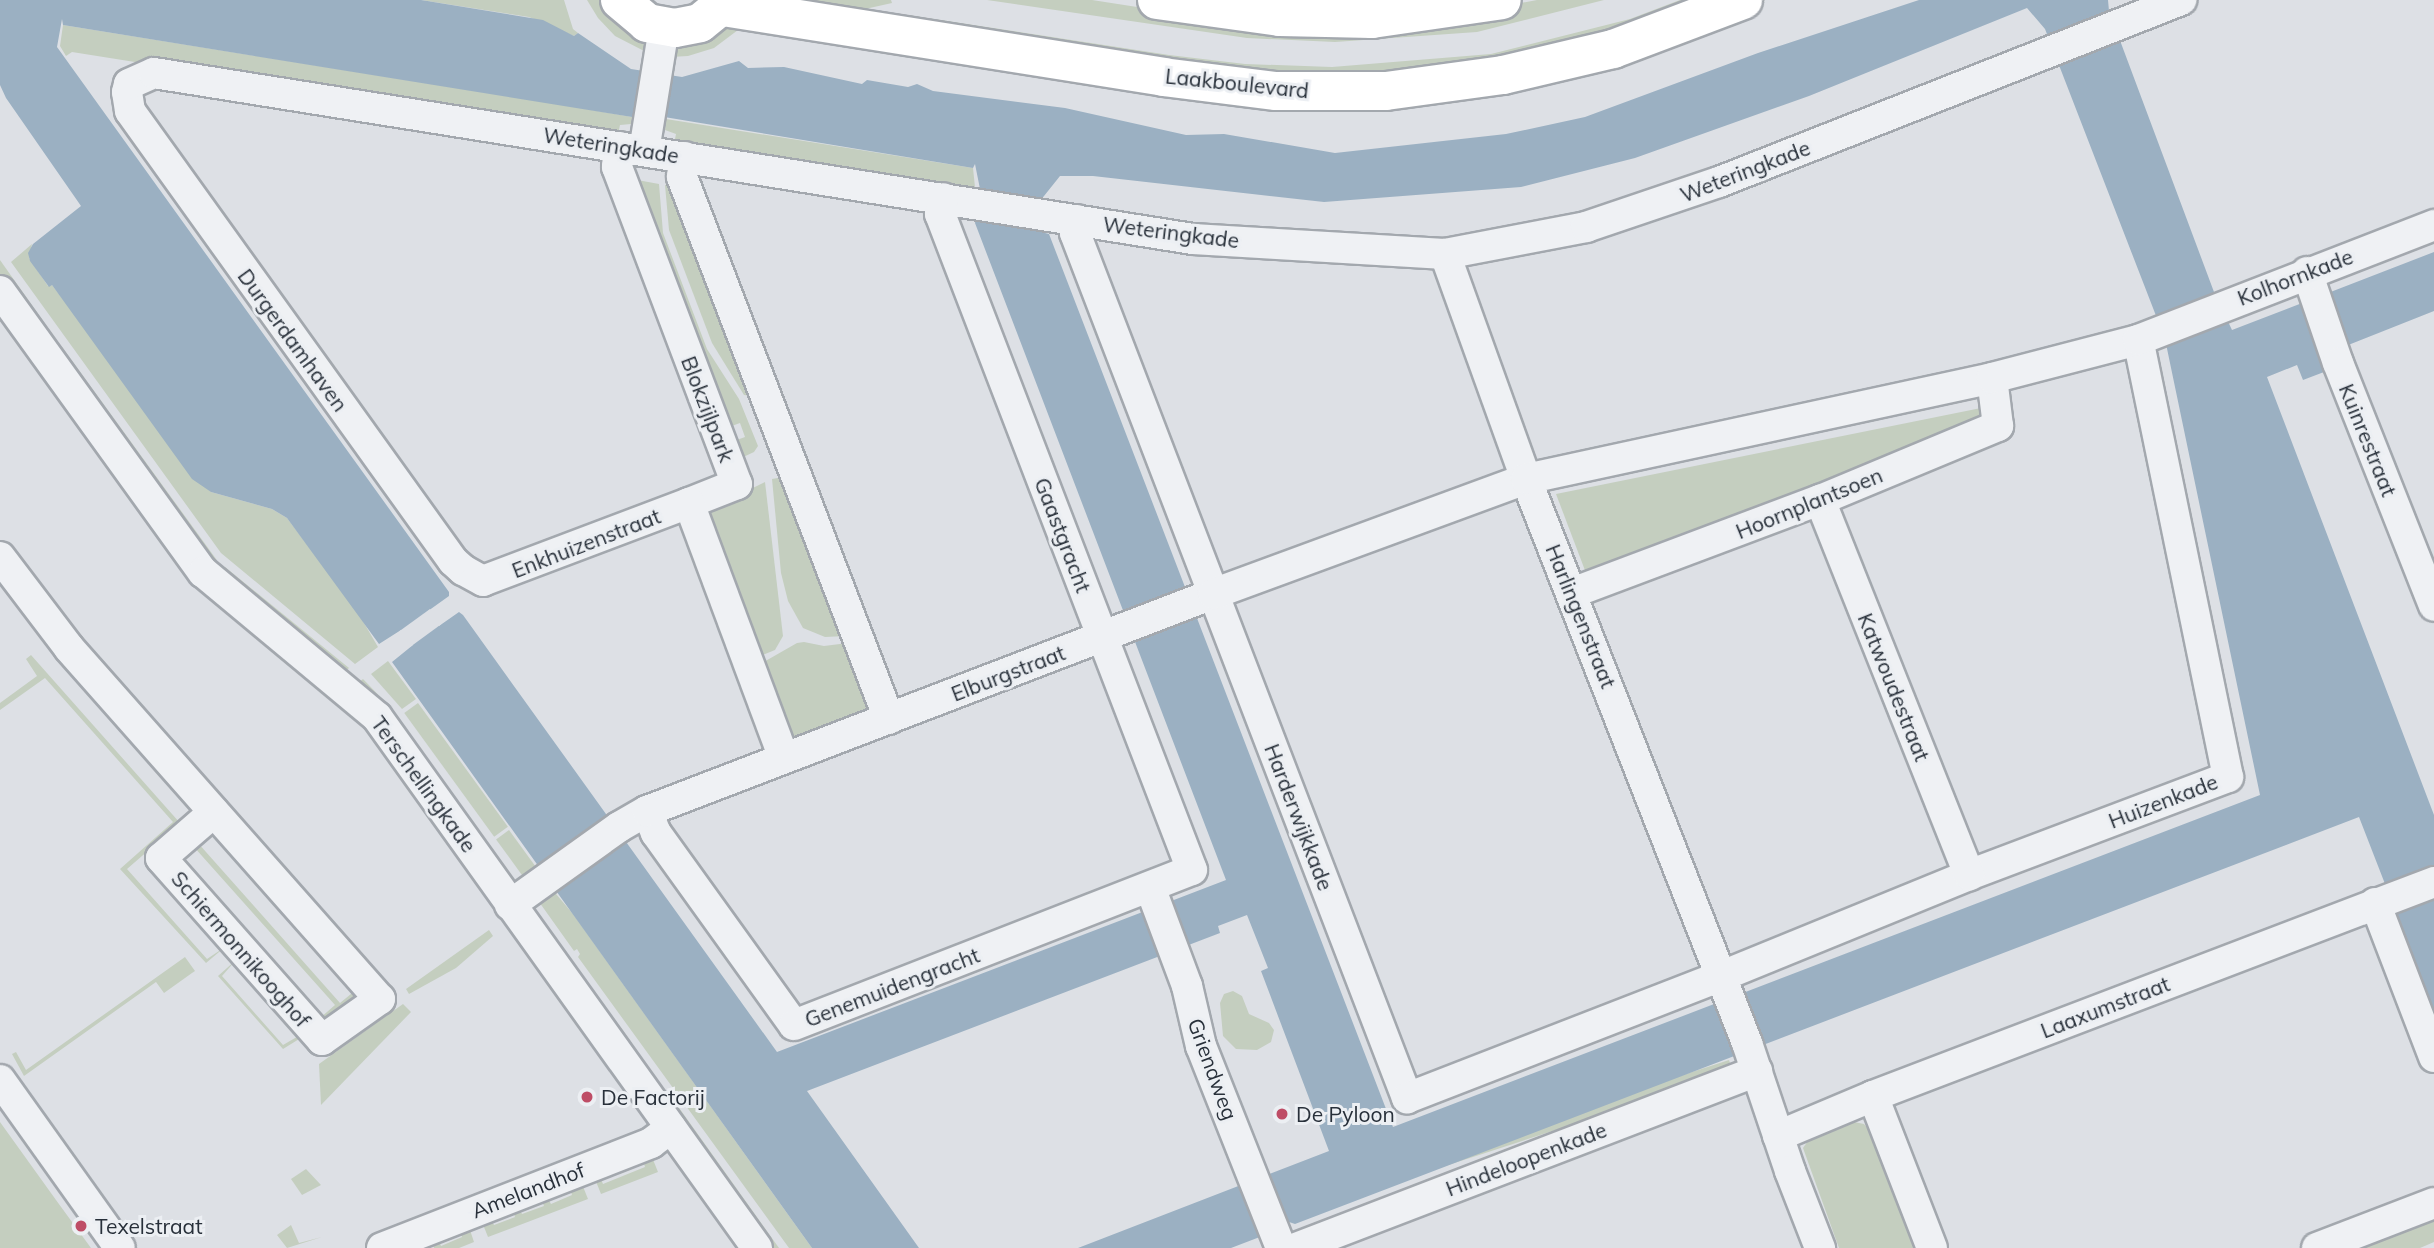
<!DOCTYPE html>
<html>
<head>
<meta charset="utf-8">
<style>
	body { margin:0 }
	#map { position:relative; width:2434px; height:1248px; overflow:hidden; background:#dde0e5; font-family:Mulish,sans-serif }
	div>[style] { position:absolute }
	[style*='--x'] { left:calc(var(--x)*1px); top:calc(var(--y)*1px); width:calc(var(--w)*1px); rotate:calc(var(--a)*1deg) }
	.green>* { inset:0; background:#c4cebf; transform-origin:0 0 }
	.water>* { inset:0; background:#9bb0c2 }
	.pier>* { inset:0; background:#dde0e5; transform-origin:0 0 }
	.roads { filter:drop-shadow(2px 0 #a3a8ae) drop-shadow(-2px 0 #a3a8ae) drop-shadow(0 2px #a3a8ae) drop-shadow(0 -2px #a3a8ae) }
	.street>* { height:30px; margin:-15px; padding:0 15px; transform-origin:15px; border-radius:15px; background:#eff1f4 }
	.secondary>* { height:38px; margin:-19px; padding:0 19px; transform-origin:19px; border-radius:19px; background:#fff }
	.dots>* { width:19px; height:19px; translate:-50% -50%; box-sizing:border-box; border:4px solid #eceff3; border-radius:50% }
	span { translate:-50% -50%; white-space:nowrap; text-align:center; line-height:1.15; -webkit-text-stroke:6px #eceff3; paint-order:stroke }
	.street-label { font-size:21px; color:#28303a }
	.poi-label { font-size:21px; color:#28303a }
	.left { translate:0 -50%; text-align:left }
</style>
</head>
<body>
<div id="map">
	<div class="green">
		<div style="clip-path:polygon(421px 0,564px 0,573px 29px,578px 33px,574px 36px,529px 17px)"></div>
		<div style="clip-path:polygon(587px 0,609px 0,642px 37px,648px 53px,615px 36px,598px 18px)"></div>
		<div style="clip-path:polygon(789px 0,891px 0,892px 3px,847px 13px)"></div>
		<div style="clip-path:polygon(987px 0,1092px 0,1150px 9px,1438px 19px,1537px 0,1604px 0,1477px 32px,1335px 42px,1247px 38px)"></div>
		<div style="clip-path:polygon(1680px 0,1725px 0,1627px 37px,1341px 84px,883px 20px,908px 15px,1169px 55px,1245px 64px,1332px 67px,1491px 54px,1630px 19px)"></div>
		<div style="clip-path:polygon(720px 23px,746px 24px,714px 48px,688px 56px,671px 57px,678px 46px)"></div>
		<div style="clip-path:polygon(63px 25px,563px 105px,632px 117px,631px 124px,620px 125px,617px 139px,72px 52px,66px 56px,60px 46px)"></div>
		<div style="clip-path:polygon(666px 119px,973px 168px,976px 197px,673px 149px,676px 134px,665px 130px)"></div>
		<div style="clip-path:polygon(632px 179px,659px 184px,663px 233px,707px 349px,739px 399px,758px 446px,754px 452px,739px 459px,734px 441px,745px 437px,740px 423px,729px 427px)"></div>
		<div style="clip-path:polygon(665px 185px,675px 186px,751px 396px,744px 395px,712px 343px,669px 230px)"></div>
		<div style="clip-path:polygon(32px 244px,29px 258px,48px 286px,52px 285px,211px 492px,272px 509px,287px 518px,357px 611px,378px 647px,355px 664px,221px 553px,11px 262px)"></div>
		<div style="clip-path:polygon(0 260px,55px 338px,49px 344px,0 275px)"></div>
		<div style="left:62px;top:347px;width:263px;height:8px;rotate:54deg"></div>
		<div style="clip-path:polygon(1981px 408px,1985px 419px,1586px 573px,1556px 494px)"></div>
		<div style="clip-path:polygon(783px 477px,846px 636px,825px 637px,803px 628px,788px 601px,781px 573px,772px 479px)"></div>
		<div style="clip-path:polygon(765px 482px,783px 636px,775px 650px,758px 657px,705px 519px,708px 510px)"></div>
		<div style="clip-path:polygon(225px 567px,349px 668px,342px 674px,221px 570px)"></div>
		<div style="clip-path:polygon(804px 642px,824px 646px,848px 643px,870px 706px,865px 713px,798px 738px,788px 734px,762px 663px,797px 643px)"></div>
		<div style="clip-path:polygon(31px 655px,180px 823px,127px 869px,207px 959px,225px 947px,206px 963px,120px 869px,173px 822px,45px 678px,0 710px,0 703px,37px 676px,26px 659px)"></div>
		<div style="clip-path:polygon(388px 661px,416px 699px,402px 709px,371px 674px)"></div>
		<div style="clip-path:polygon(363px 679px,391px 708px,515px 883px,510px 882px,358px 683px)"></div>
		<div style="left:418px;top:703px;width:153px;height:17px;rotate:54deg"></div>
		<div style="left:509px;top:830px;width:52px;height:16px;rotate:54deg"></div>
		<div style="clip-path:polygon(198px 843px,340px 1003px,357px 989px,360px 996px,331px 1023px,319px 1019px,335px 1005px,194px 847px)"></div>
		<div style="clip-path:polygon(551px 888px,573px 914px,812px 1248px,789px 1248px,578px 957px,580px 954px,577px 949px,574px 951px,537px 899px)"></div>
		<div style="clip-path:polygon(533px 908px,632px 1043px,625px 1048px,533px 911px)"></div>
		<div style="clip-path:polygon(489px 930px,493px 936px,456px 968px,409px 994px,406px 989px)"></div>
		<div style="clip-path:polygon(185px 957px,195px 971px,192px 973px,164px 993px,156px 982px,24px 1076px,12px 1054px,16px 1052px,26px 1070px)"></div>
		<div style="clip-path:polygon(236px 960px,222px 976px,283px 1045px,302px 1034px,304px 1036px,283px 1049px,218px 976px)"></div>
		<div style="clip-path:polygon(1233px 991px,1242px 996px,1249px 1014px,1269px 1023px,1274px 1030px,1271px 1042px,1257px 1050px,1236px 1049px,1223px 1036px,1220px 1003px,1224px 994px)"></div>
		<div style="clip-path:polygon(403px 1004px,411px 1012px,321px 1105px,319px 1064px)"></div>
		<div style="left:1729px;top:1060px;width:13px;height:454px;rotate:72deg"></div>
		<div style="clip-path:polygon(675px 1105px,677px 1105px,779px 1248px,768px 1248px,668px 1109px)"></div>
		<div style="clip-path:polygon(0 1122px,56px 1200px,91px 1248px,0 1248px)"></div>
		<div style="clip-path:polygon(1854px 1122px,1864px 1124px,1869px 1130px,1914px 1248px,1839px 1248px,1803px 1148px,1810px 1138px)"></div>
		<div style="clip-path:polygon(652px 1157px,658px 1172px,601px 1194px,595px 1179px,600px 1177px,603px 1184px,645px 1167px,643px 1160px)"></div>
		<div style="clip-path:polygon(306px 1169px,321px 1185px,302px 1195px,291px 1179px)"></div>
		<div style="clip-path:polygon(582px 1184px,588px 1199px,488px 1237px,482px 1222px,491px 1219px,494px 1225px,515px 1217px,513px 1210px,519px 1208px,522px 1214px,544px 1206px,541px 1199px,547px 1197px,551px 1204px,572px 1195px,570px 1189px)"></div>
		<div style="clip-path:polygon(2434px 1213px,2434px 1242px,2420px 1248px,2341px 1248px)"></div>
		<div style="clip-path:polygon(291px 1225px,299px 1243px,322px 1237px,287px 1248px,277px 1235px)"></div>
		<div style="clip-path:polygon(469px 1227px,474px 1242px,459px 1248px,434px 1248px,432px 1241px,438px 1239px,441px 1246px,462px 1237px,460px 1230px)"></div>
	</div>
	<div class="water">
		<div style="clip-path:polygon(evenodd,0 0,421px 0,543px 20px,574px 36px,578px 33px,631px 69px,682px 77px,739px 61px,748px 68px,784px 67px,862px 84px,867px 80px,908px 87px,917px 84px,933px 91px,1065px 108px,1186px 135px,1224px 134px,1335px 153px,1506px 134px,1585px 117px,1758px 53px,1919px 0,2108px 0,2109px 11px,2214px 292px,2232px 330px,2434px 252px,2434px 311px,2318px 357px,2324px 372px,2303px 380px,2297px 365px,2267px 377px,2434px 815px,2434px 1010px,2359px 817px,1295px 1224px,1280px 1219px,1265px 1235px,1231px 1248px,1078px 1248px,1329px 1151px,1261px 971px,1268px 968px,1247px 915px,1218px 926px,1220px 933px,807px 1091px,919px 1248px,812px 1248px,392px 662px,413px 645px,401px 630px,379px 644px,287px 518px,272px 509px,211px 492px,192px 479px,52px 285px,49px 287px,30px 261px,28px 253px,33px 244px,81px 206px,6px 98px,0 85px,0 0,2027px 8px,2045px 29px,2165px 339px,2260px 795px,1393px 1127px,1049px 234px,1045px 233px,1040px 201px,1060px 176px,1093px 176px,1324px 202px,1521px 187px,1635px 158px,1809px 96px,2027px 8px,0 0,62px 19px,63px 25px,632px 117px,634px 112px,973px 168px,975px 164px,980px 189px,975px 223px,1226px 880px,777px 1052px,463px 615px,459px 612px,439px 626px,428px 611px,449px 596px,449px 592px,57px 47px,62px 19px)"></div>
	</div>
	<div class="pier">
		<div style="left:430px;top:609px;width:19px;height:38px;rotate:54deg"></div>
	</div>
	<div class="roads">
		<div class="street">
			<div style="--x:619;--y:147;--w:20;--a:96"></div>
			<div style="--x:617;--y:167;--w:339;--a:69.3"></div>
			<div style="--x:737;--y:484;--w:52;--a:158.4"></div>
			<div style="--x:689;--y:503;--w:272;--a:69.6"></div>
			<div style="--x:644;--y:151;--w:125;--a:-80.8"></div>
			<div style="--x:685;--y:157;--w:20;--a:99"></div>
			<div style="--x:682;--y:177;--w:580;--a:69.1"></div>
			<div style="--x:1077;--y:220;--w:13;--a:99"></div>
			<div style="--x:1075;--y:233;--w:927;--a:69"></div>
			<div style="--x:1407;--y:1098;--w:338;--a:-21.2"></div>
			<div style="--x:1722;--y:976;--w:267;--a:-22.2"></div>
			<div style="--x:1969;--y:875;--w:277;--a:-20.7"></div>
			<div style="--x:2228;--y:777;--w:446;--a:-101.6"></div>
			<div style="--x:1445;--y:254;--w:239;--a:70.2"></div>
			<div style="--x:1526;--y:479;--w:606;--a:68.6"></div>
			<div style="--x:1747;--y:1043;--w:135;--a:71.4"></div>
			<div style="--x:1790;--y:1171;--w:83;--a:68.7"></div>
			<div style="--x:2307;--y:272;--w:96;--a:71.2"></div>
			<div style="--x:2338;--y:363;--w:261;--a:68.4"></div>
			<div style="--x:0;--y:291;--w:347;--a:54.2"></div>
			<div style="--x:203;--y:572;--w:226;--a:39.8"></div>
			<div style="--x:377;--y:717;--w:653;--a:54.41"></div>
			<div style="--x:1820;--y:500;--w:404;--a:68.3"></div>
			<div style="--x:689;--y:503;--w:220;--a:159.3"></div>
			<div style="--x:483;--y:581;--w:23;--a:-151"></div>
			<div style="--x:463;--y:570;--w:13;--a:-138"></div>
			<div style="--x:453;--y:561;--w:554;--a:-125.67"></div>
			<div style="--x:130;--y:111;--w:19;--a:-99"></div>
			<div style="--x:127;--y:92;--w:8;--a:-76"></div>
			<div style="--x:129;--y:84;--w:27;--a:-24"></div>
			<div style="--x:154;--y:73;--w:1052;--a:9.08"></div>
			<div style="--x:1193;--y:239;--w:252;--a:3.4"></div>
			<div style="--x:1445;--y:254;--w:144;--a:-10.8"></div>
			<div style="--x:1586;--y:227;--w:140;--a:-18.7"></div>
			<div style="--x:1719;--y:182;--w:497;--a:-21.5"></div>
			<div style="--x:0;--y:557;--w:114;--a:52.8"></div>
			<div style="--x:69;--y:648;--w:469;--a:48.5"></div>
			<div style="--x:380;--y:999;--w:71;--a:144.7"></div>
			<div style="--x:322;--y:1040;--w:243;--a:-131.5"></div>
			<div style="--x:161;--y:858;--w:70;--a:-41"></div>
			<div style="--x:1572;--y:593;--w:265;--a:-20.6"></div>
			<div style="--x:1820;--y:500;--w:193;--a:-22.6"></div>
			<div style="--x:1998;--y:426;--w:48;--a:-97.1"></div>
			<div style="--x:647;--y:811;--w:24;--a:68"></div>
			<div style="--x:656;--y:833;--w:236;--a:54.3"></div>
			<div style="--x:794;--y:1025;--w:427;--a:-21.3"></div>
			<div style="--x:1192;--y:870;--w:703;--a:-111.01"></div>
			<div style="--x:940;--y:214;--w:16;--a:-79"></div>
			<div style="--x:1150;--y:887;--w:106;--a:69.5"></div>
			<div style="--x:1187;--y:986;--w:62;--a:76.9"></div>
			<div style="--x:1201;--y:1046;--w:217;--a:68.4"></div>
			<div style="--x:2375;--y:903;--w:165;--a:69"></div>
			<div style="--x:510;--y:905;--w:134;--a:-35.6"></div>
			<div style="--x:619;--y:827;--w:32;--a:-30"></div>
			<div style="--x:647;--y:811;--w:606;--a:-20.98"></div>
			<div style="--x:1213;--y:594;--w:333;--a:-20.2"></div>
			<div style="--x:1526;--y:479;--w:477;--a:-12.2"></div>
			<div style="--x:1992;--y:378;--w:151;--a:-14.6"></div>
			<div style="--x:2138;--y:340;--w:318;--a:-21.2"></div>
			<div style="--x:0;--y:1080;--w:206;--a:54.5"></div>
			<div style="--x:1873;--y:1096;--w:163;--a:68.8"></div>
			<div style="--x:1778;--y:1136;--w:103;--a:-22.8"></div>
			<div style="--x:1873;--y:1096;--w:600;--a:-20.88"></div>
			<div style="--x:382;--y:1248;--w:289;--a:-21.3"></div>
			<div style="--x:651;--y:1143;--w:25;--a:-37"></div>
			<div style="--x:1296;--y:1248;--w:494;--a:-21"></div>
			<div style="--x:2317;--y:1248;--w:125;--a:-21"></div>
		</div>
		<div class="secondary">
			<div style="--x:620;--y:0;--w:35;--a:40"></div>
			<div style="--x:647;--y:23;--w:28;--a:10"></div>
			<div style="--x:675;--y:28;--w:25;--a:-11"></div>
			<div style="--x:700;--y:23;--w:36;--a:-39"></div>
			<div style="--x:1157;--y:0;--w:124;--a:7.9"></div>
			<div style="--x:1280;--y:17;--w:92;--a:1.2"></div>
			<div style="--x:1372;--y:19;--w:131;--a:-8.3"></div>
			<div style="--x:723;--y:7;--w:446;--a:9"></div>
			<div style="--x:1163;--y:77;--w:114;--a:7.1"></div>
			<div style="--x:1276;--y:91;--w:110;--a:0"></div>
			<div style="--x:1386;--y:91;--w:118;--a:-7.8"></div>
			<div style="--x:1503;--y:75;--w:113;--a:-13.3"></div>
			<div style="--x:1613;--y:49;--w:139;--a:-20.7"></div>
		</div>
	</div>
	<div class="dots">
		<div style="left:587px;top:1097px;background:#be4d66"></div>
		<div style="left:1282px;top:1114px;background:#be4d66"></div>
		<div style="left:81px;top:1226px;background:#be4d66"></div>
	</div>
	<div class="street-label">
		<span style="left:1237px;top:83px;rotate:6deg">Laakboulevard</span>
		<span style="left:611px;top:145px;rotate:9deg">Weteringkade</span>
		<span style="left:1745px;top:171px;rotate:-21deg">Weteringkade</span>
		<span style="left:1171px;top:232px;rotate:7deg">Weteringkade</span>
		<span style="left:2295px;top:277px;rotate:-21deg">Kolhornkade</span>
		<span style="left:293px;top:340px;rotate:54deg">Durgerdamhaven</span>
		<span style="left:708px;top:409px;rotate:69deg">Blokzijlpark</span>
		<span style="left:2368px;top:440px;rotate:68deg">Kuinrestraat</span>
		<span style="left:1809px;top:503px;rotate:-22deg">Hoornplantsoen</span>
		<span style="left:1063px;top:535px;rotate:69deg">Gaastgracht</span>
		<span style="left:586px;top:543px;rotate:-21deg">Enkhuizenstraat</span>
		<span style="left:1581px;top:616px;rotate:68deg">Harlingenstraat</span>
		<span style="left:1008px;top:673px;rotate:-21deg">Elburgstraat</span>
		<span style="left:1894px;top:687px;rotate:68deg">Katwoudestraat</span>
		<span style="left:424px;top:784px;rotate:54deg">Terschellingkade</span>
		<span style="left:2163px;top:801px;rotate:-21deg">Huizenkade</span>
		<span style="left:1299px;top:817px;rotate:69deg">Harderwijkkade</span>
		<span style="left:241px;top:949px;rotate:49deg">Schiermonnikooghof</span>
		<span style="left:892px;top:987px;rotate:-21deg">Genemuidengracht</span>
		<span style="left:2105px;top:1007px;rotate:-21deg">Laaxumstraat</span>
		<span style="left:1213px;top:1069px;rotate:70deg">Griendweg</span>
		<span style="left:1526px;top:1159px;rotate:-21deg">Hindeloopenkade</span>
		<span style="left:528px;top:1190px;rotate:-21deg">Amelandhof</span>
	</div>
	<div class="poi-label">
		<span class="left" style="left:601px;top:1097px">De Factorij</span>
		<span class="left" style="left:1296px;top:1114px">De Pyloon</span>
		<span class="left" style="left:95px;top:1226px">Texelstraat</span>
	</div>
</div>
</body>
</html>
